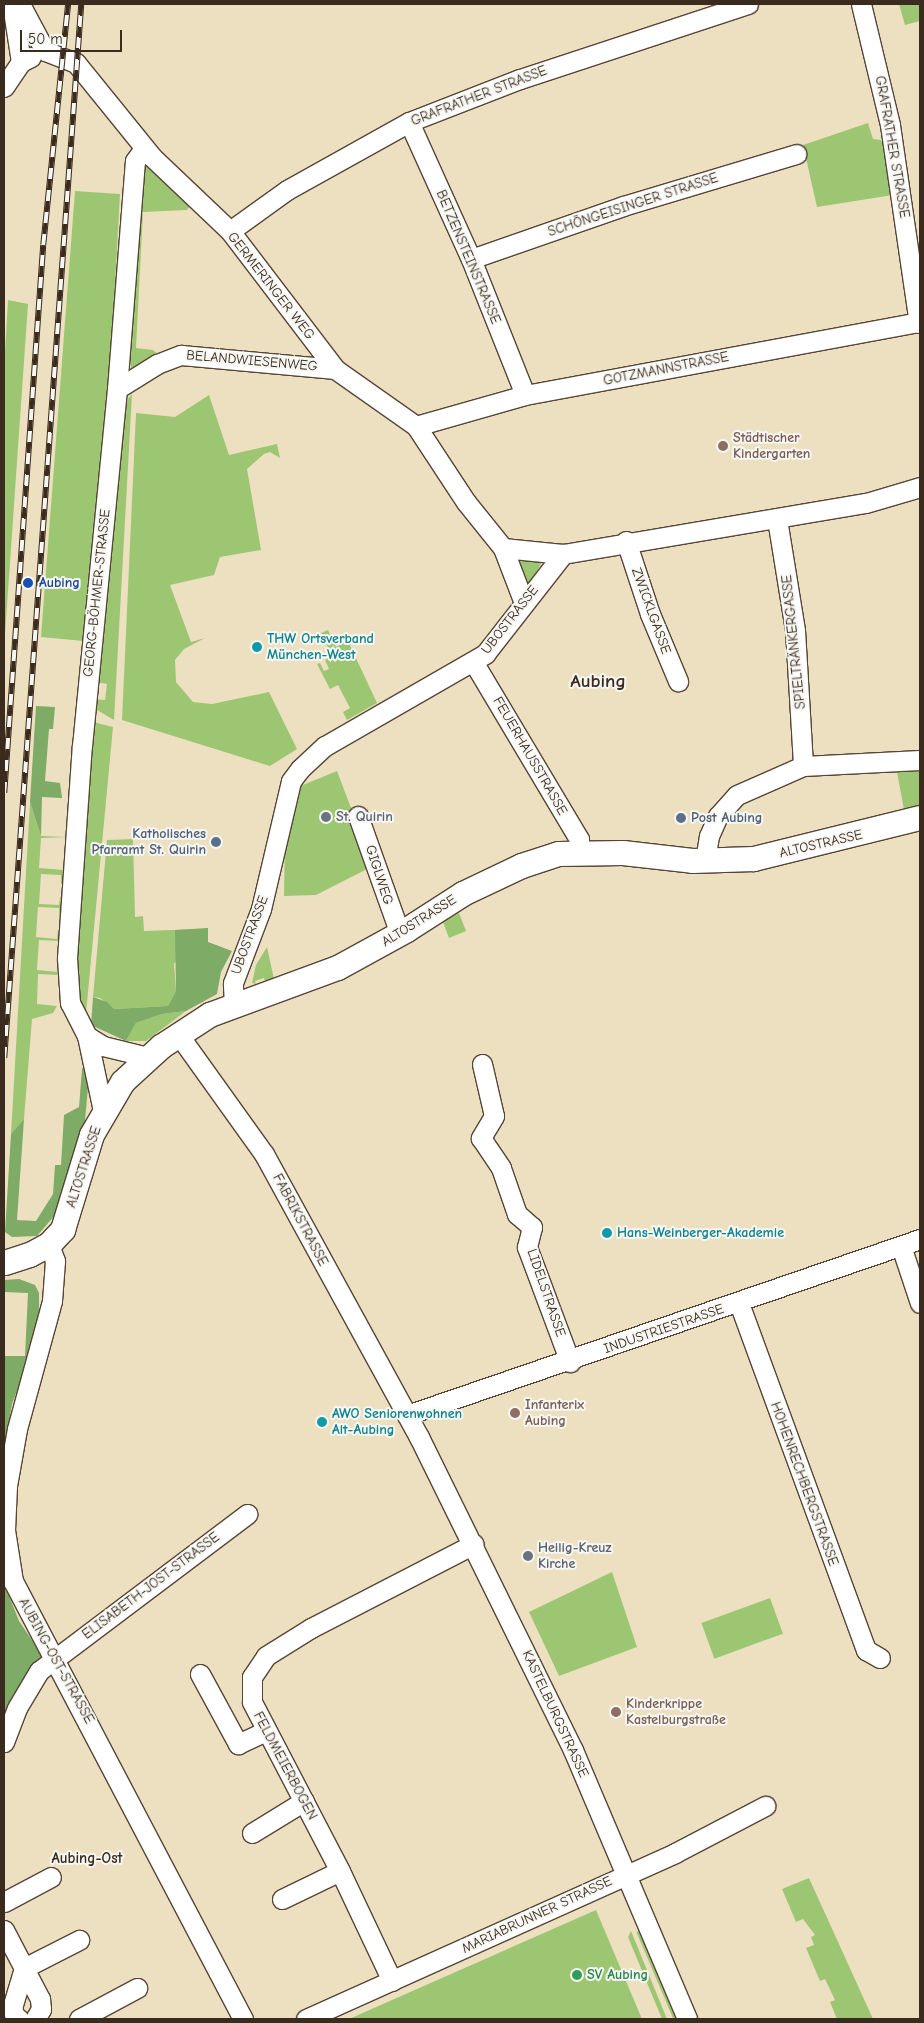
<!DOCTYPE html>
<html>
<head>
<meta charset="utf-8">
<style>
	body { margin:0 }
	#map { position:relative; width:924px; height:2023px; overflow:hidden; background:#ede0c0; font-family:"Comic Neue",sans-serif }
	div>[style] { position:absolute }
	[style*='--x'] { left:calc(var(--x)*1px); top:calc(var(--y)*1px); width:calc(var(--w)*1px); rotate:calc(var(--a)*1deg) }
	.green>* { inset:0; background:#9dc673; transform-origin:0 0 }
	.forest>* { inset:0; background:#7eab65 }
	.roads { filter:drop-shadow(1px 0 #564536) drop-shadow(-1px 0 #564536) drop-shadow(0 1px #564536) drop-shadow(0 -1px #564536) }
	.minor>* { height:19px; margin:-9.5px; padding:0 9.5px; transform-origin:9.5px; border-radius:9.5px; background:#fff }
	.major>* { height:24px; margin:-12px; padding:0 12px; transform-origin:12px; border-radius:12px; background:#fff }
	.rail>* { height:5.5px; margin-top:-2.75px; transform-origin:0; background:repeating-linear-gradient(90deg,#f6f6f2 0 11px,#3b2a1e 0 22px); box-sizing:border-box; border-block:1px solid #3b2a1e }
	.dots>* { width:14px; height:14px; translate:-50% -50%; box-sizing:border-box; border:2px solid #f6f6f2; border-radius:50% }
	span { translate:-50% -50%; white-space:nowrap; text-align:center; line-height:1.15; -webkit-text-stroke:4px #f6f6f2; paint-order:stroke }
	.street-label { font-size:14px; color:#3b2a1e }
	.education-label { font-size:14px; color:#785e54; font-weight:700 }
	.left { translate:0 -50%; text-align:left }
	.transit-label { font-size:14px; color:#164399; font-weight:700 }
	.culture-label { font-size:14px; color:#0d838f; font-weight:700 }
	.worship-label { font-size:14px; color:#5b616d; font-weight:700 }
	.service-label { font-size:14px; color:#4e5e75; font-weight:700 }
	.right { translate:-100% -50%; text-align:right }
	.leisure-label { font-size:14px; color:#27864d; font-weight:700 }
	.neighbourhood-label { font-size:15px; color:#3b2a1e; font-weight:700 }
	.district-label { font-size:19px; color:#3b2a1e; font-weight:700 }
	.frame { position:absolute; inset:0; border:5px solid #3b2a1e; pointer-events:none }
	.scale { position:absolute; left:20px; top:30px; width:102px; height:22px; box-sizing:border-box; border:2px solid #3b2a1e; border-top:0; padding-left:6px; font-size:15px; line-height:18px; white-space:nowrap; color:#3b2a1e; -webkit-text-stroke:4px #f6f6f2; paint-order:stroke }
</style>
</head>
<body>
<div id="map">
	<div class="green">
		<div style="clip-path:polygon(899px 4px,920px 4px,920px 21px,905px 25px)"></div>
		<div style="clip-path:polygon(868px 123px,873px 139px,881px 140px,885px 146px,893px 195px,817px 207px,803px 145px)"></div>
		<div style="clip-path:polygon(144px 165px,149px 165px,191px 205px,187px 210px,143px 212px,136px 348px,153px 350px,159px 355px,133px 371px,130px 365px,141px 172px)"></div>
		<div style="clip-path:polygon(75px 191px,120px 194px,110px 378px,83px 641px,41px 637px)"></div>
		<div style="clip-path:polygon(8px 300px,28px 304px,4px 649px,4px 370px)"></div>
		<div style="clip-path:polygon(132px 394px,114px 720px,92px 707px,93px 699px,105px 700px,107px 684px,95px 682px,121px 407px)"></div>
		<div style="clip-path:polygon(209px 395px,229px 455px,277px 444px,280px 458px,270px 452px,264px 454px,247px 469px,261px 550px,220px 557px,214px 575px,170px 585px,191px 642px,205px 638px,184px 649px,175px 660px,176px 682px,193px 702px,212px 704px,269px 692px,297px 749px,270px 766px,122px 720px,136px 413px,175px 417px)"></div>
		<div style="clip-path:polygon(516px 558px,542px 562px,531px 581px,525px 584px)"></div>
		<div style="clip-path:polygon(328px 630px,336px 647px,348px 641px,377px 703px,347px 720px,343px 712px,350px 708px,338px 685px,330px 689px,317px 664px,320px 663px,324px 671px,329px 669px,325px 660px,332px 656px,321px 633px)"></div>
		<div style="clip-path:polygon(93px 722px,113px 727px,85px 1024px,76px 1006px,72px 968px)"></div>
		<div style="clip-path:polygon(337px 771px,373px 866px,316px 895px,284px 896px,285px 839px,298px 787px)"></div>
		<div style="clip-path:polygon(920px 771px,920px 805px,904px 810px,897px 772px)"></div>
		<div style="clip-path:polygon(30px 802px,41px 836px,67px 837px,41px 838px,39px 868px,64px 870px,65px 884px,61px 884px,61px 875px,41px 874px,39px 904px,59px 905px,60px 897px,64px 897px,64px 917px,59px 917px,59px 908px,38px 907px,36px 937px,57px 939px,58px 930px,62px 930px,59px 941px,39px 940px,37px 970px,58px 972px,58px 963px,60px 983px,59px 975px,38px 974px,37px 1004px,57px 1006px,53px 1013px,32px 1019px,24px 1119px,11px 1134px)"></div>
		<div style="clip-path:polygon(133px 839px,135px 917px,143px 916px,144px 931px,201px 929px,174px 964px,176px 991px,168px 1006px,114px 1009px,100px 998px,93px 997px,107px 840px)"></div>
		<div style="clip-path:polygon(459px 913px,466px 931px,449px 938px,443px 922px)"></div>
		<div style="clip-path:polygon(267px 947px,274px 979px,265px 982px,264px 978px,255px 981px,256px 984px,252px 983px,256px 965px)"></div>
		<div style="clip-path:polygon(186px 1011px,146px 1041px,126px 1041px,136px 1023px,162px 1014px)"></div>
		<div style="clip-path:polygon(612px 1572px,637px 1647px,559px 1676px,529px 1612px)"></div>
		<div style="left:770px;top:1598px;width:38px;height:73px;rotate:70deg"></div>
		<div style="clip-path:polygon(809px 1878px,873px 2019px,837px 2019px,830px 2002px,835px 2000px,825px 1979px,820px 1981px,806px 1948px,814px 1945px,811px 1937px,815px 1935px,803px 1919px,796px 1922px,782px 1889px)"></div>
		<div style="clip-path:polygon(596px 1910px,642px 2019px,349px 2019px)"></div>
		<div style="left:641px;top:1930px;width:96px;height:5px;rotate:67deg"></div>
		<div style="clip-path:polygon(631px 1931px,667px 2019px,662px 2019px,628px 1937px)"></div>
	</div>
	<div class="forest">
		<div style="clip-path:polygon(36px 706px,55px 707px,53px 729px,49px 729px,45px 781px,60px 783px,62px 798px,42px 797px,41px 836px,30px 802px)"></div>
		<div style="clip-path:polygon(208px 928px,208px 942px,232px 951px,221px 972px,217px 994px,186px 1011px,162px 1014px,136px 1023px,126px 1041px,91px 1025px,93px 997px,107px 1002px,114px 1009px,168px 1006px,176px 991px,175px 930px)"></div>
		<div style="clip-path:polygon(86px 1063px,89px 1077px,84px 1131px,61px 1208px,37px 1236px,12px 1237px,5px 1232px,11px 1134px,24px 1119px,17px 1220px,36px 1221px,53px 1194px,55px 1165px,61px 1165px,64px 1115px,79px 1107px,82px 1069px)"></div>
		<div style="clip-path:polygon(19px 1279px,35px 1285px,39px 1293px,39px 1323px,29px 1359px,12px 1404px,4px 1451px,4px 1356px,25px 1356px,28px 1293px,4px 1292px,4px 1280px)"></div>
		<div style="clip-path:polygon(4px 1583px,19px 1621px,44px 1658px,25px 1679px,4px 1715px)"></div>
	</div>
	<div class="roads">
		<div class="minor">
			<div style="--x:12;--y:4;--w:59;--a:81.2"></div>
			<div style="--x:20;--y:4;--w:53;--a:62"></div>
			<div style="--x:45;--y:51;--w:33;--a:21"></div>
			<div style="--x:76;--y:63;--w:121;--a:51"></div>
			<div style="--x:152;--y:157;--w:108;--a:43.5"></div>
			<div style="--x:230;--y:231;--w:173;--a:52.7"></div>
			<div style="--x:335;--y:369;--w:99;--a:35.1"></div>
			<div style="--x:416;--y:426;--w:91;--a:56.7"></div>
			<div style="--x:466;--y:502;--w:59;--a:51.2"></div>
			<div style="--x:503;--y:548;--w:59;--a:69.1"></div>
			<div style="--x:861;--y:4;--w:124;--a:76.5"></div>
			<div style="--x:890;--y:125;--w:200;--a:81.7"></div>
			<div style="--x:4;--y:87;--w:30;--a:-56"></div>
			<div style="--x:21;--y:62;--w:11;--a:-27"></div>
			<div style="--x:409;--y:122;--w:150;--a:65.7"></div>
			<div style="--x:471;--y:259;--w:146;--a:68.3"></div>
			<div style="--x:230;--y:231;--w:70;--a:-35.7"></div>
			<div style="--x:287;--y:190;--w:140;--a:-29.1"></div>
			<div style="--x:409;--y:122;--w:119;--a:-21.2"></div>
			<div style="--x:520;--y:79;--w:240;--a:-18.2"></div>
			<div style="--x:471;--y:259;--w:161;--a:-19.2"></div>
			<div style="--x:623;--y:206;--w:181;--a:-16.7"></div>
			<div style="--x:117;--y:389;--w:47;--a:-32"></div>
			<div style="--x:157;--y:364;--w:26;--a:-21"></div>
			<div style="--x:181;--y:355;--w:155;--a:5.2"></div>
			<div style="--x:416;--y:426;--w:113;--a:-15.9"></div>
			<div style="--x:525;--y:395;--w:402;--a:-10.5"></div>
			<div style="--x:777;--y:519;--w:112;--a:80.8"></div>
			<div style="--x:795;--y:630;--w:136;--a:86.6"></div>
			<div style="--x:626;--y:541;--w:77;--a:71.8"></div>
			<div style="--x:650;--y:614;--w:73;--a:67.3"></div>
			<div style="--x:503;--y:548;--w:60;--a:5.7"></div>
			<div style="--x:474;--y:663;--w:205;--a:59.2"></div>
			<div style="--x:579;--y:839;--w:13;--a:90"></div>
			<div style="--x:358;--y:816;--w:125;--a:70.4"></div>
			<div style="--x:705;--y:861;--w:25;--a:-81"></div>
			<div style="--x:709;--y:836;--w:22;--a:-66"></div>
			<div style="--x:718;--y:816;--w:28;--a:-48"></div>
			<div style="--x:737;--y:795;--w:72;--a:-23.7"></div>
			<div style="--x:803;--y:766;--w:117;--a:-2.9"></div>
			<div style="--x:234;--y:1005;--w:22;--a:-93"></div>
			<div style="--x:233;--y:983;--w:79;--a:-69.3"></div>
			<div style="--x:261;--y:909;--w:131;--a:-76.8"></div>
			<div style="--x:291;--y:781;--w:15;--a:-53"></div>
			<div style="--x:300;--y:769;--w:34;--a:-43"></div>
			<div style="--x:325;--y:746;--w:185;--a:-29.9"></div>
			<div style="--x:485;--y:654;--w:127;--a:-52"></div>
			<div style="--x:563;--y:554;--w:307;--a:-9.6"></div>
			<div style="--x:866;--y:503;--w:56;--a:-16.5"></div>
			<div style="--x:178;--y:1034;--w:148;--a:54.4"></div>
			<div style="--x:264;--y:1154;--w:323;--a:61.3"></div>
			<div style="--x:419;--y:1437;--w:349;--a:63.8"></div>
			<div style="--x:573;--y:1750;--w:292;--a:67"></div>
			<div style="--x:87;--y:1036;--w:19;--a:32"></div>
			<div style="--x:103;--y:1046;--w:46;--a:13.7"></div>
			<div style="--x:482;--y:1064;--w:53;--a:77"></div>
			<div style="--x:494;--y:1116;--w:26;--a:121"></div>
			<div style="--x:481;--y:1138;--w:36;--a:56"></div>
			<div style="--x:501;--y:1168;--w:49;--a:70.8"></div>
			<div style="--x:517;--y:1214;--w:20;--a:41"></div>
			<div style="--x:532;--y:1227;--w:21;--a:104"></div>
			<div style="--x:527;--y:1247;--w:123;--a:69.5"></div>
			<div style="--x:103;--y:1111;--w:77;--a:-102"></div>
			<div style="--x:87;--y:1036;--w:37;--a:-117"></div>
			<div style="--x:70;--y:1003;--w:45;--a:-93.8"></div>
			<div style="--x:67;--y:958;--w:213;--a:-86"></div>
			<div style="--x:82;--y:746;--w:359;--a:-84.4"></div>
			<div style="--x:117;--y:389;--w:229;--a:-85.5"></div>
			<div style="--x:135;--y:161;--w:16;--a:-55"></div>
			<div style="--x:49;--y:1245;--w:17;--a:69"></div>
			<div style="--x:55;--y:1261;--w:40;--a:94.3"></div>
			<div style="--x:52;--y:1301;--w:133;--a:105.3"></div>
			<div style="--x:17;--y:1429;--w:58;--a:100"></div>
			<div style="--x:7;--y:1486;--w:44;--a:92.6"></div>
			<div style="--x:5;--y:1530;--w:52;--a:81.1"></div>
			<div style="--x:13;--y:1581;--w:495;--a:62.3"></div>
			<div style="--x:901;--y:1246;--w:60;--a:71.6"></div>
			<div style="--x:739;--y:1303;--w:370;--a:69.9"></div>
			<div style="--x:866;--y:1650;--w:16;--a:30"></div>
			<div style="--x:407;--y:1415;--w:542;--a:-18.94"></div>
			<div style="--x:200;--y:1674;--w:80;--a:61.5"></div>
			<div style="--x:238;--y:1744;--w:31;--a:-25"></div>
			<div style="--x:4;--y:1742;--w:36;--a:-69"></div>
			<div style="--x:17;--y:1708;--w:43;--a:-59.3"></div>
			<div style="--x:39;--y:1671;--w:261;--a:-37"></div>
			<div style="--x:252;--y:1833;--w:61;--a:-31.6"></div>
			<div style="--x:282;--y:1899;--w:64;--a:-25.8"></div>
			<div style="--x:4;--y:1902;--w:53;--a:-28"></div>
			<div style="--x:4;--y:1930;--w:78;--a:62.4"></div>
			<div style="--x:40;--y:1999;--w:10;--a:84"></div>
			<div style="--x:41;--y:2009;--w:12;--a:121"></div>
			<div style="--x:392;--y:1981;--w:122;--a:-115.3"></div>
			<div style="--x:340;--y:1871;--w:191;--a:-117.5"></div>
			<div style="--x:252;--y:1702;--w:25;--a:-90"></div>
			<div style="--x:252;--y:1677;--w:25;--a:-56"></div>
			<div style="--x:266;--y:1656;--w:53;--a:-31.9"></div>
			<div style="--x:311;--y:1628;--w:183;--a:-27.3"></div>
			<div style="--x:19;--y:2019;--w:4;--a:-153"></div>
			<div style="--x:15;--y:2017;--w:9;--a:-108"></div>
			<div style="--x:12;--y:2008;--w:42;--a:-73.3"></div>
			<div style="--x:24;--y:1968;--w:62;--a:-27"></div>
			<div style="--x:79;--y:2019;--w:66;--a:-28.1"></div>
			<div style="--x:306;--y:2019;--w:405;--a:-24.2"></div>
			<div style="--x:675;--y:1853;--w:102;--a:-27.6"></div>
		</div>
		<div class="major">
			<div style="--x:5;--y:1263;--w:26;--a:-18"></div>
			<div style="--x:30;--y:1255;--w:21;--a:-28"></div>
			<div style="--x:49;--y:1245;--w:21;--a:-47"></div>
			<div style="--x:63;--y:1230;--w:99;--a:-73"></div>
			<div style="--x:92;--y:1135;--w:61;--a:-59.7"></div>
			<div style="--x:123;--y:1082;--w:52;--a:-42.6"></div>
			<div style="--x:161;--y:1047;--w:59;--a:-33.1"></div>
			<div style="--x:210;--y:1015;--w:136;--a:-20.2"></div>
			<div style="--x:338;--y:968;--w:79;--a:-28.8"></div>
			<div style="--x:407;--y:930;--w:67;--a:-32.7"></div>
			<div style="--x:463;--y:894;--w:65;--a:-25.4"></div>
			<div style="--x:522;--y:866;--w:39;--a:-18"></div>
			<div style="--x:559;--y:854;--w:64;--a:-0.9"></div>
			<div style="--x:623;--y:853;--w:70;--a:6.5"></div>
			<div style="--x:693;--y:861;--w:61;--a:-1.9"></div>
			<div style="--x:754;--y:859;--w:171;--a:-13.9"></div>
		</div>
	</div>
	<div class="rail">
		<div style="--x:4;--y:793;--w:549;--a:-85.93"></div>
		<div style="--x:43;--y:245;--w:242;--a:-84.1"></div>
		<div style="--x:4;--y:1058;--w:1057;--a:-85.82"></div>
	</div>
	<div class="dots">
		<div style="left:723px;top:446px;background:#8d6e63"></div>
		<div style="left:28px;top:583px;background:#1a4fb4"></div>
		<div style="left:257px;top:647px;background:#0f9aa8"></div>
		<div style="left:326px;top:817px;background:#6b7280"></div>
		<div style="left:681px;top:818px;background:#5c6f8a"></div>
		<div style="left:216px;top:842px;background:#5c6f8a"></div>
		<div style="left:607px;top:1233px;background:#0f9aa8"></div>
		<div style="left:515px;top:1413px;background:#8d6e63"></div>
		<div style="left:322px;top:1422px;background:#0f9aa8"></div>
		<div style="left:528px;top:1556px;background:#6b7280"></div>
		<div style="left:616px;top:1712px;background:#8d6e63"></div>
		<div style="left:577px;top:1975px;background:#2e9e5b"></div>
	</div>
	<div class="street-label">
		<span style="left:479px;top:96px;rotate:-21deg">GRAFRATHER STRASSE</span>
		<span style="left:892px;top:147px;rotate:80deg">GRAFRATHER STRASSE</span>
		<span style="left:633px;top:205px;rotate:-18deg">SCHÖNGEISINGER STRASSE</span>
		<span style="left:468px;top:257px;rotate:67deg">BETZENSTEINSTRASSE</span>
		<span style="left:271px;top:286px;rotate:52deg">GERMERINGER WEG</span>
		<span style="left:252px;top:361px;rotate:5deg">BELANDWIESENWEG</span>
		<span style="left:666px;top:369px;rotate:-11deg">GOTZMANNSTRASSE</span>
		<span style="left:97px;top:593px;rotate:-84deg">GEORG-BÖHMER-STRASSE</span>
		<span style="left:651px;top:611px;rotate:70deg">ZWICKLGASSE</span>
		<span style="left:510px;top:620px;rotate:-52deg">UBOSTRASSE</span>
		<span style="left:794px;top:642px;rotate:-96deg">SPIELTRÄNKERGASSE</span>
		<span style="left:530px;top:756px;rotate:60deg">FEUERHAUSSTRASSE</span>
		<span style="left:821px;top:844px;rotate:-13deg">ALTOSTRASSE</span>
		<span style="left:379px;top:875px;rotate:72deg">GIGLWEG</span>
		<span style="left:419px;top:921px;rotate:-32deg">ALTOSTRASSE</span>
		<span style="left:250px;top:935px;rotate:-70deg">UBOSTRASSE</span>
		<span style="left:84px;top:1167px;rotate:-72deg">ALTOSTRASSE</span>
		<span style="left:300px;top:1220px;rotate:62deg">FABRIKSTRASSE</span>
		<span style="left:546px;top:1293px;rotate:71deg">LIDELSTRASSE</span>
		<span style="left:664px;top:1329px;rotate:-19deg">INDUSTRIESTRASSE</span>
		<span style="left:804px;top:1484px;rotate:70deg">HOHENRECHBERGSTRASSE</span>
		<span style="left:151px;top:1586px;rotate:-37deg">ELISABETH-JOST-STRASSE</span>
		<span style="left:56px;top:1661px;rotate:61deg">AUBING-OST-STRASSE</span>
		<span style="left:555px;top:1714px;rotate:65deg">KASTELBURGSTRASSE</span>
		<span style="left:285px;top:1766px;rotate:62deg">FELDMEIERBOGEN</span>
		<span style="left:537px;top:1915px;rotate:-25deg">MARIABRUNNER STRASSE</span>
	</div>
	<div class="education-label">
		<span class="left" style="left:733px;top:446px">Städtischer<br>Kindergarten</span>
		<span class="left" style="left:525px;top:1413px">Infanterix<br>Aubing</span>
		<span class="left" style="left:626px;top:1712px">Kinderkrippe<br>Kastelburgstraße</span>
	</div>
	<div class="transit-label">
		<span class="left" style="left:39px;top:583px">Aubing</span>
	</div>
	<div class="culture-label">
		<span class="left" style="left:267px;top:647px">THW Ortsverband<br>München-West</span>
		<span class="left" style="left:617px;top:1233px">Hans-Weinberger-Akademie</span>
		<span class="left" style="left:332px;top:1422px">AWO Seniorenwohnen<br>Alt-Aubing</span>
	</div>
	<div class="worship-label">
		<span class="left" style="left:336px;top:817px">St. Quirin</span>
		<span class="left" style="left:538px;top:1556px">Heilig-Kreuz<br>Kirche</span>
	</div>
	<div class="service-label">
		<span class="left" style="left:691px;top:818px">Post Aubing</span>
		<span class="right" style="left:206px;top:842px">Katholisches<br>Pfarramt St. Quirin</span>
	</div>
	<div class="leisure-label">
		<span class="left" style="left:587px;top:1975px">SV Aubing</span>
	</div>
	<div class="neighbourhood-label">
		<span style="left:87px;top:1859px">Aubing-Ost</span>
	</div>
	<div class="district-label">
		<span style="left:598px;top:682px">Aubing</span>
	</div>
	<div class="frame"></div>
	<div class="scale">50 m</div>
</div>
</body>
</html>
